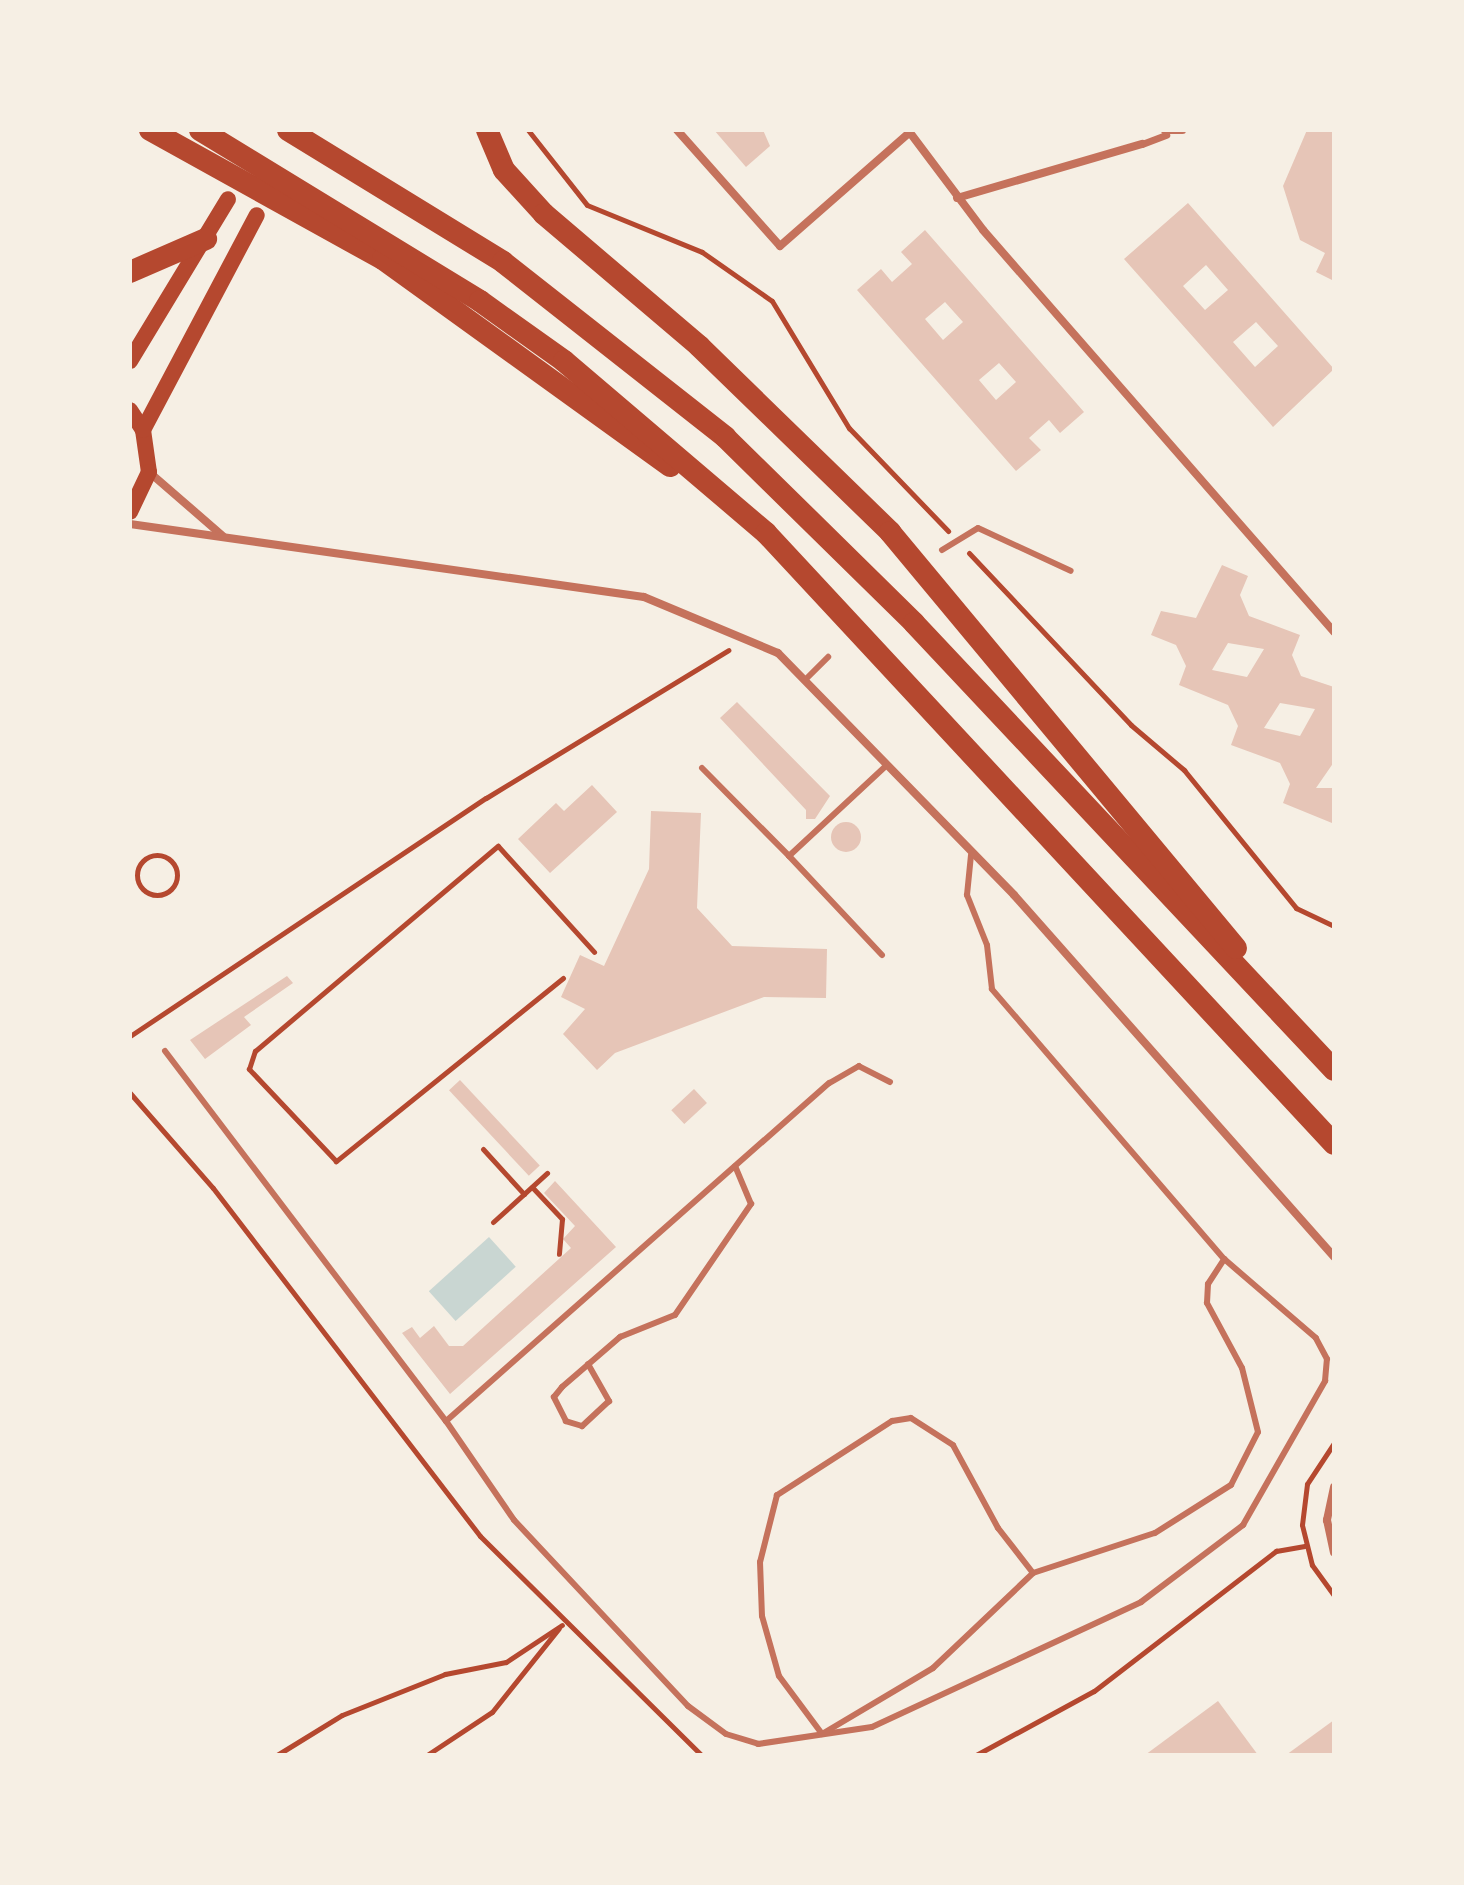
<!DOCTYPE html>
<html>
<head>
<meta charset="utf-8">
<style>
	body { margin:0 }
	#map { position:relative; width:1464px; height:1885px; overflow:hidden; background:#f6efe4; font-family:"Alegreya Sans",sans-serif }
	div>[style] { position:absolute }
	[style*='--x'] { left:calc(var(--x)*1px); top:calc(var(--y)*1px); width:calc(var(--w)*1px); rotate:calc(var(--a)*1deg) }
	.water>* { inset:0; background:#c9d6d2; transform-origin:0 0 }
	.building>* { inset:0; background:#e6c5b7; transform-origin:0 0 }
	.round { border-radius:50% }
	.path>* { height:5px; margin:-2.5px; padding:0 2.5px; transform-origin:2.5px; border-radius:2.5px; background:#b5482f }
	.path>.ring { margin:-2.5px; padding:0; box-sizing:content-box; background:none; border:5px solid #b5482f; border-radius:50% }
	.service>* { height:6px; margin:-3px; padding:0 3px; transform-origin:3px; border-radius:3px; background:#c5725c }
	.pedestrian>* { height:7px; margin:-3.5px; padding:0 3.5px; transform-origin:3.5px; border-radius:3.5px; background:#c5725c }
	.minor>* { height:8px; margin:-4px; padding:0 4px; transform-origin:4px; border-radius:4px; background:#c5725c }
	.secondary>* { height:16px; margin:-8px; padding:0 8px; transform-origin:8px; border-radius:8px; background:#b5482f }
	.motorway>* { height:22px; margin:-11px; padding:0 11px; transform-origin:11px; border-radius:11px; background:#b5482f }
	span { translate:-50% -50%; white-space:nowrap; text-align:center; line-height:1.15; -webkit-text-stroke:6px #f6efe4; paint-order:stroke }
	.frame { position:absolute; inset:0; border:132px solid #f6efe4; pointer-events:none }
</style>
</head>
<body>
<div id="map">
	<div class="water">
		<div style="left:489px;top:1237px;width:40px;height:81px;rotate:48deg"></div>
	</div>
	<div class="building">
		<div style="clip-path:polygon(714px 130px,763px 130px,770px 146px,746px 167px)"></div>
		<div style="clip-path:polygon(1307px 130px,1334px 130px,1334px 281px,1316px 272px,1325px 253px,1300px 240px,1283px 186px)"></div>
		<div style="clip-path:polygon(evenodd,1188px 203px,1334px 369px,1273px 427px,1124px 259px,1188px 203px,1206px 265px,1228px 290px,1205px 310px,1183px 286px,1206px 265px,1188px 203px,1256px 322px,1278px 346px,1255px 367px,1233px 342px,1256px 322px)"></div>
		<div style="clip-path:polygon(evenodd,925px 230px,1084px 412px,1060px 433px,1049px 420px,1029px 438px,1041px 450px,1016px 471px,857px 290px,881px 269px,892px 282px,912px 264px,901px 252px,925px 230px,945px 302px,963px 322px,943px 340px,925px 319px,945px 302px,925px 230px,999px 363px,1016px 382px,996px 400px,979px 380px,999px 363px)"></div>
		<div style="clip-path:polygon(evenodd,1222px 565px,1248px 576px,1240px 595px,1249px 616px,1300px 635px,1292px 655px,1301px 676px,1334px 687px,1334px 762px,1316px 788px,1334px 788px,1334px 836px,1332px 823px,1283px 803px,1290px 784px,1280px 763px,1231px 745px,1238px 726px,1228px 705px,1179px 685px,1186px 666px,1176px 645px,1151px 635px,1161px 611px,1196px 618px,1222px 565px,1228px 643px,1264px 649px,1247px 677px,1212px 670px,1228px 643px,1222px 565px,1280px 703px,1315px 709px,1300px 736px,1264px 728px,1280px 703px)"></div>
		<div style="clip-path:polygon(737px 702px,830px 796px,815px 819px,806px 819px,806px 810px,720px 718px)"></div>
		<div style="clip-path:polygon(592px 785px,617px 812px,550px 873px,518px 839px,556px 803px,564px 811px)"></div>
		<div style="clip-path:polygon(651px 811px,701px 813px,697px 908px,732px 946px,827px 949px,826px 998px,764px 997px,615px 1053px,597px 1070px,563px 1034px,585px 1009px,561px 997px,580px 955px,604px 966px,649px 869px)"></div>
		<div class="round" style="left:831px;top:822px;width:30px;height:30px"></div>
		<div style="clip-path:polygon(287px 976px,293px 983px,244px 1017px,251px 1025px,205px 1059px,190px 1040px)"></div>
		<div style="left:460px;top:1080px;width:117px;height:15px;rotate:47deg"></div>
		<div style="left:694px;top:1089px;width:19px;height:31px;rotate:47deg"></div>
		<div style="clip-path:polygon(555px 1181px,616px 1247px,450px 1394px,402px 1333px,412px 1327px,420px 1338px,434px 1326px,449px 1346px,463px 1346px,571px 1248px,563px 1239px,575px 1226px,544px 1193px)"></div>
		<div style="clip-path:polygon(1218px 1701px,1258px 1755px,1145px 1755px)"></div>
		<div style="clip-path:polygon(1334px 1720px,1334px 1755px,1286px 1755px)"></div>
	</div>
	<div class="path">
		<div style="--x:528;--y:130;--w:95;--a:51.8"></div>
		<div style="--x:587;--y:205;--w:124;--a:22.2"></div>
		<div style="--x:702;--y:252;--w:85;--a:35"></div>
		<div style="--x:772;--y:301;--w:149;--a:58.8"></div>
		<div style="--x:849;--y:428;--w:143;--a:46.1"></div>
		<div style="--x:969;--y:553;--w:236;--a:46.7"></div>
		<div style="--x:1131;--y:725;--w:70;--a:40.3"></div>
		<div style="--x:1184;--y:770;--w:178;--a:50.9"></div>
		<div style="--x:1296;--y:908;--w:42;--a:25.3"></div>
		<div class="ring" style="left:137px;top:855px;width:35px;height:35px"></div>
		<div style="--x:563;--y:978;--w:292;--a:141.1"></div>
		<div style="--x:336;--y:1161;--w:127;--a:-133.4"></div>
		<div style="--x:249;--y:1069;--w:19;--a:-72"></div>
		<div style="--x:255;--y:1051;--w:318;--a:-40.2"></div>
		<div style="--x:498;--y:846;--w:143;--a:47.8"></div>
		<div style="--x:130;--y:1036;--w:428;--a:-33.8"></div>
		<div style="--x:486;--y:798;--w:284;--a:-31.4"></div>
		<div style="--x:130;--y:1093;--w:126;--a:48.9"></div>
		<div style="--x:213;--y:1188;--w:439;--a:52.5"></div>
		<div style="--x:480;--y:1536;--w:311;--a:44.7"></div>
		<div style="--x:483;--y:1149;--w:61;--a:47.7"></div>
		<div style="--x:532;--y:1187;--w:44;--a:46.8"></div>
		<div style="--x:562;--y:1219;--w:35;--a:95"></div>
		<div style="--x:493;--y:1222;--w:73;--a:-42.2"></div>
		<div style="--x:1334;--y:1443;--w:49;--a:123.4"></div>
		<div style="--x:1307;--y:1484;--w:41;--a:97"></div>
		<div style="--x:1302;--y:1525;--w:41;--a:76"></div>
		<div style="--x:1312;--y:1565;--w:37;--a:54"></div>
		<div style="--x:277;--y:1755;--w:76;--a:-31.6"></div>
		<div style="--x:342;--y:1715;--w:111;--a:-21.7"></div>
		<div style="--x:445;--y:1674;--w:62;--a:-11.1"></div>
		<div style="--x:506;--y:1662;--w:67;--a:-33.5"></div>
		<div style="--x:427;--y:1755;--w:78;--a:-33.5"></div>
		<div style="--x:492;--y:1712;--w:107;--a:-51.4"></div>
		<div style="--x:976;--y:1755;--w:134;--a:-28.5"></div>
		<div style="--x:1094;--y:1691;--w:230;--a:-37.6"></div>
		<div style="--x:1276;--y:1551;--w:29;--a:-10"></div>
	</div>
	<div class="service">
		<div style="--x:942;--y:550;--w:42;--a:-31.4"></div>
		<div style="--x:978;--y:528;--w:102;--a:24.8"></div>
		<div style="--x:807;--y:678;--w:30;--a:-45"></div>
		<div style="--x:702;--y:768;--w:124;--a:45.3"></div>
		<div style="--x:882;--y:955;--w:136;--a:-133.2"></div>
		<div style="--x:789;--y:856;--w:134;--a:-42.9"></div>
		<div style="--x:165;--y:1051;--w:465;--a:52.8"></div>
		<div style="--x:890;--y:1082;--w:35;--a:-153"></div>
		<div style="--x:859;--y:1066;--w:34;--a:150"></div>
		<div style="--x:829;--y:1083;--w:511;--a:138.57"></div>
		<div style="--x:446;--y:1421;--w:120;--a:55.5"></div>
		<div style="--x:514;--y:1520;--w:255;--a:46.9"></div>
		<div style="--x:688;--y:1706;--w:47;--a:36.4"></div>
		<div style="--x:726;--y:1734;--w:34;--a:17"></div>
		<div style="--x:758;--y:1744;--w:115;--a:-8.5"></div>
		<div style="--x:872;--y:1727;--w:297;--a:-24.9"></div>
		<div style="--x:1141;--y:1602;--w:128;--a:-37"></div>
		<div style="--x:1243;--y:1525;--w:166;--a:-60.3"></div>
		<div style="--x:1325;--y:1381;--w:22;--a:-85"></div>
		<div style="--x:1327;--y:1359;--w:24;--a:-118"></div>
		<div style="--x:1316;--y:1338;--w:121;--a:-139.3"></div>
		<div style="--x:1224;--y:1259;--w:356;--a:-130.7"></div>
		<div style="--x:992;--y:989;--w:44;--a:-96.5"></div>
		<div style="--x:987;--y:945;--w:54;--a:-111.8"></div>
		<div style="--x:967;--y:895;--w:40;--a:-84.3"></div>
		<div style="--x:588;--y:1364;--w:43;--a:60.4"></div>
		<div style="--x:609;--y:1401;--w:37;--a:137"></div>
		<div style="--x:582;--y:1426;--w:17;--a:-163"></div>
		<div style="--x:566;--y:1421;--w:27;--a:-117"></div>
		<div style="--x:554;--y:1397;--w:13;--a:-51"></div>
		<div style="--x:562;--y:1387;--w:77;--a:-40.8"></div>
		<div style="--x:620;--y:1337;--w:59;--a:-21.8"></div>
		<div style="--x:675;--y:1315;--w:135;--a:-55.6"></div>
		<div style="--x:751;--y:1204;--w:41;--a:-112.8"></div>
		<div style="--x:1033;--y:1573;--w:57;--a:-127.9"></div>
		<div style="--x:998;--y:1528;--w:94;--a:-118.5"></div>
		<div style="--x:953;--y:1445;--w:50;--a:-147.3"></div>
		<div style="--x:911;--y:1418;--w:19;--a:171"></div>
		<div style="--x:892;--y:1421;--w:137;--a:147.2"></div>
		<div style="--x:777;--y:1495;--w:69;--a:104.2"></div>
		<div style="--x:760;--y:1562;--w:54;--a:87.9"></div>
		<div style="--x:762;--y:1616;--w:62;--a:74.2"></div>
		<div style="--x:779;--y:1676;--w:72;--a:53.4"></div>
		<div style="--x:822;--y:1734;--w:129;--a:-30.7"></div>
		<div style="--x:933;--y:1668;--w:138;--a:-43.5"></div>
		<div style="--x:1033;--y:1573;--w:128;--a:-18.2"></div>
		<div style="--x:1155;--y:1533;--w:90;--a:-32.3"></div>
		<div style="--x:1231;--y:1485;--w:59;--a:-63"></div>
		<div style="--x:1258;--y:1432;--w:66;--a:-104"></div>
		<div style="--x:1242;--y:1368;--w:74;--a:-118.3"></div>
		<div style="--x:1207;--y:1303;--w:19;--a:-87"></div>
		<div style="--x:1208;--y:1284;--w:30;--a:-57"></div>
	</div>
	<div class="pedestrian">
		<div style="--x:1164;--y:130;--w:18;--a:0"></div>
		<div style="--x:1142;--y:144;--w:26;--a:-21"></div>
	</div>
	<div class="minor">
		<div style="--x:677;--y:130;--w:155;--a:48.4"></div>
		<div style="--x:780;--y:246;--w:171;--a:-41.2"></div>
		<div style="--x:908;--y:130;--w:125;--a:53.1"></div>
		<div style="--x:983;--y:230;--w:534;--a:48.87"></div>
		<div style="--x:957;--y:198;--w:193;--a:-16.3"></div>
		<div style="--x:149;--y:472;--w:98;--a:40.9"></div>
		<div style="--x:130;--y:524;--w:519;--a:8.08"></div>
		<div style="--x:644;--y:597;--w:145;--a:22.7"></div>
		<div style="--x:778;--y:653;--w:338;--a:45.7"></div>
		<div style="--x:1014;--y:895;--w:483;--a:48.5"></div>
		<div style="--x:1334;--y:1487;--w:34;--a:102"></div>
		<div style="--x:1327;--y:1520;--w:33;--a:78"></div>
	</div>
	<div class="secondary">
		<div style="--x:130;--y:361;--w:189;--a:-58.8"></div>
		<div style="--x:130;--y:410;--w:24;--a:57"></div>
		<div style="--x:143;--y:430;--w:42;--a:81.9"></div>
		<div style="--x:149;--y:472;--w:44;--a:115.4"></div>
		<div style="--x:143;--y:430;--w:243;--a:-62.1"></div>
	</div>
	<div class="motorway">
		<div style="--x:150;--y:130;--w:266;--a:29"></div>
		<div style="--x:383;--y:259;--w:354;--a:35.8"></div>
		<div style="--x:200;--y:130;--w:328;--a:31.4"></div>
		<div style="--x:480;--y:301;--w:103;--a:35.5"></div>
		<div style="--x:564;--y:361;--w:265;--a:40.4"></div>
		<div style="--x:766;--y:533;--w:834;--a:47.09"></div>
		<div style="--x:288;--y:130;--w:252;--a:31.5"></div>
		<div style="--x:503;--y:262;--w:283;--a:38.2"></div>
		<div style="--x:725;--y:437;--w:265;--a:44.5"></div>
		<div style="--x:914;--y:623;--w:613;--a:46.78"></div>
		<div style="--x:487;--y:130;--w:43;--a:67"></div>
		<div style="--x:504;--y:170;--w:59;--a:47.7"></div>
		<div style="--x:544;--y:214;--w:204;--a:40.4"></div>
		<div style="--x:699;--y:346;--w:267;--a:44.2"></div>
		<div style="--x:890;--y:532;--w:541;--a:50.25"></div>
		<div style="--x:130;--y:272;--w:83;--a:-23.5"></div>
	</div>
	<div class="frame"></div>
</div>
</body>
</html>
